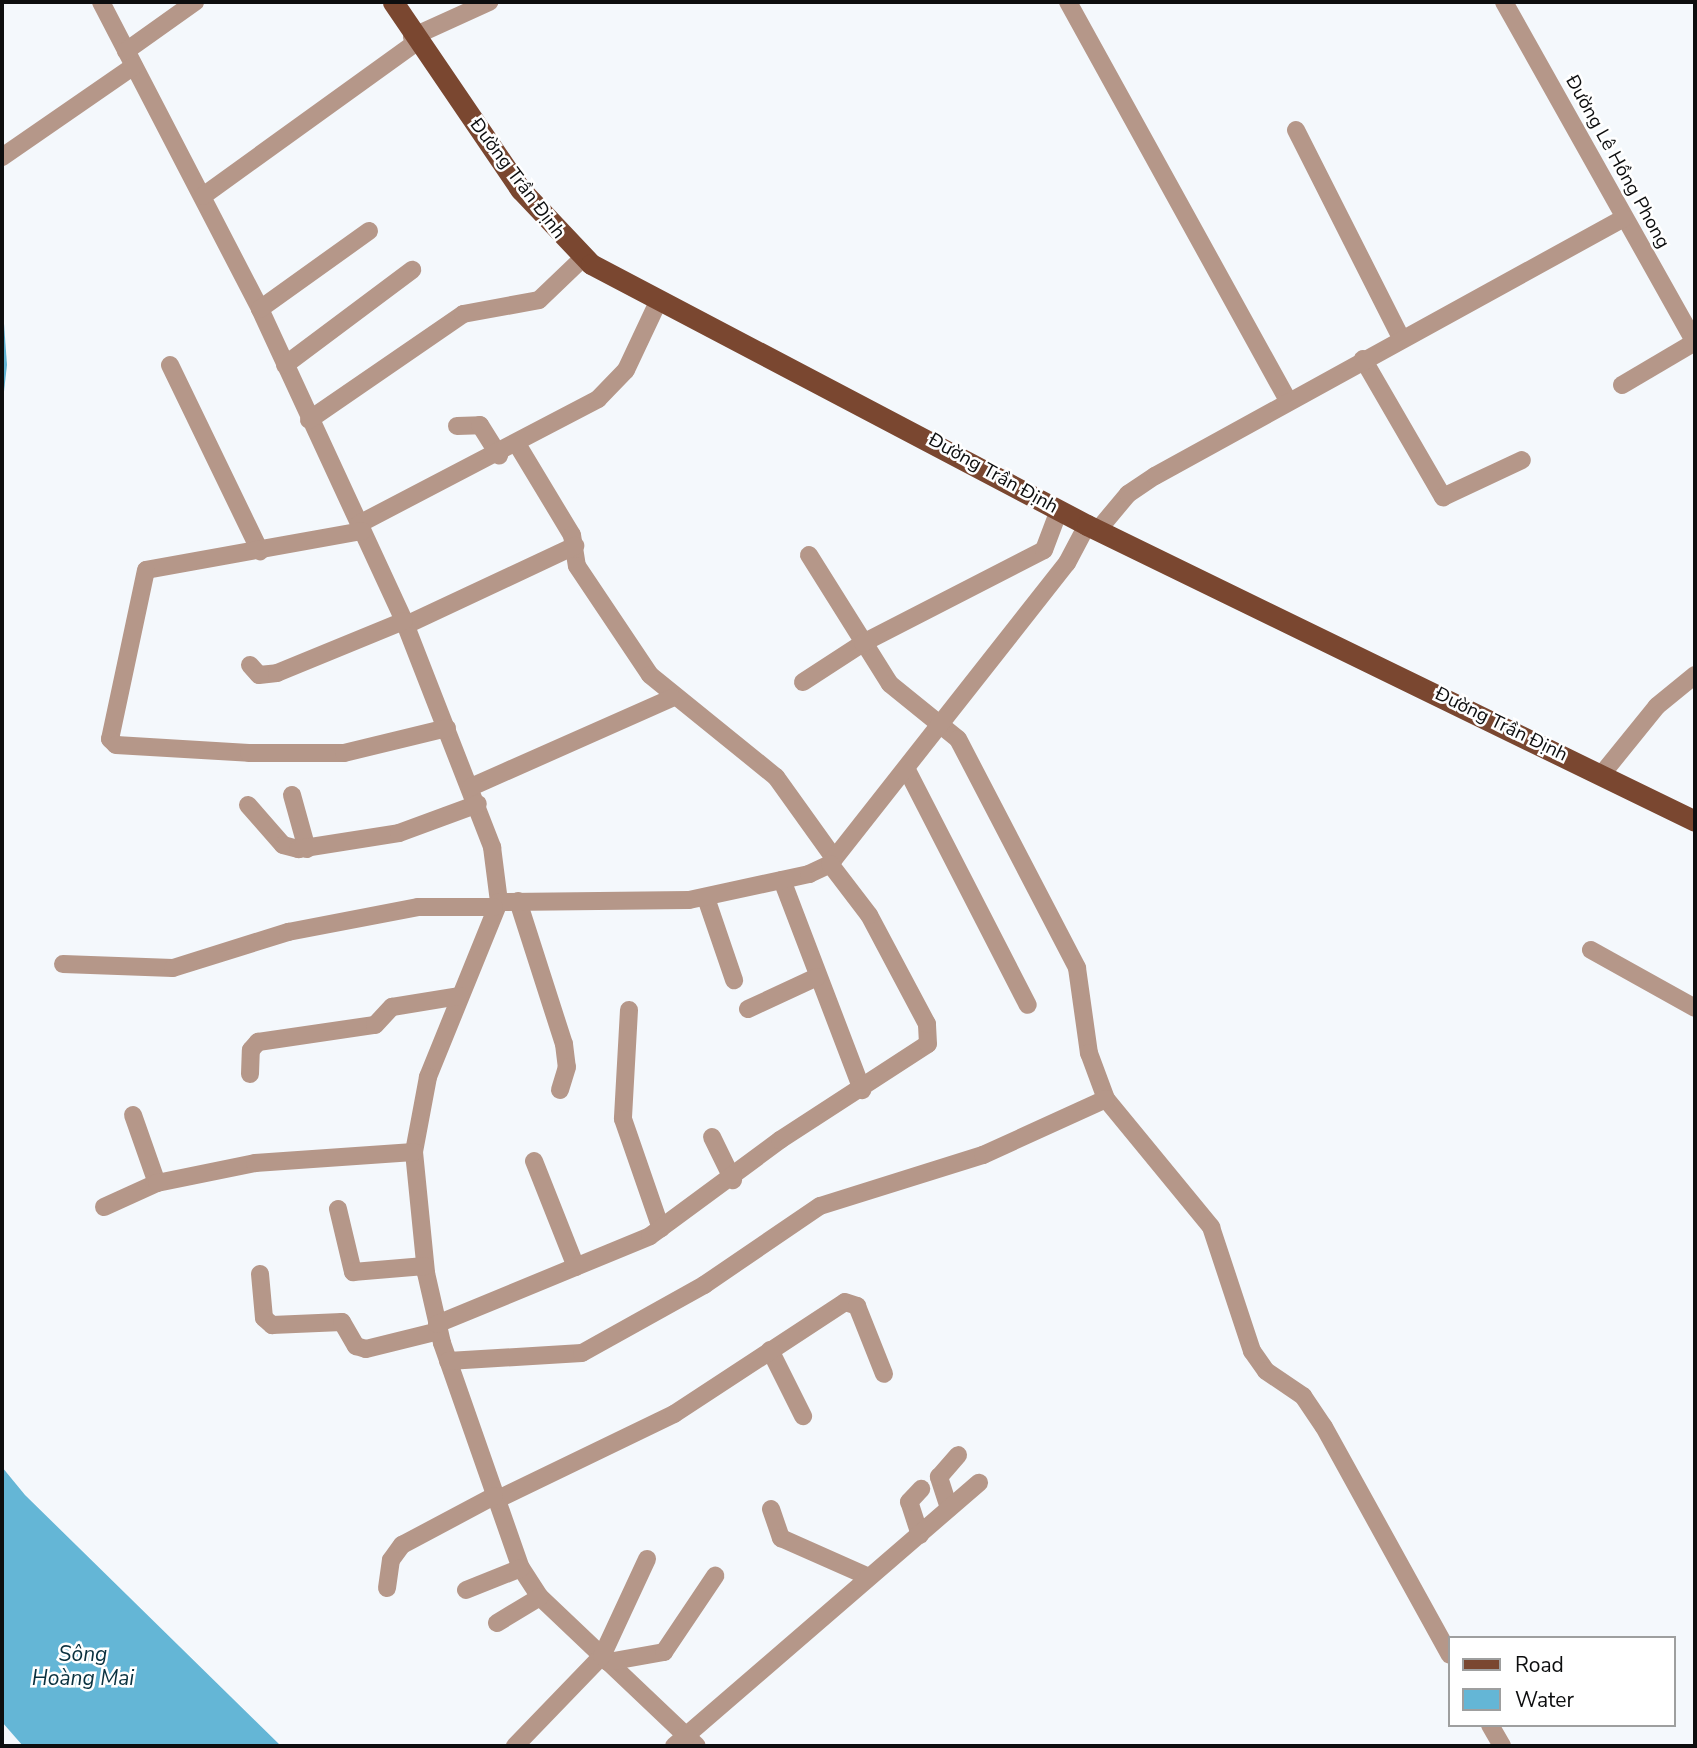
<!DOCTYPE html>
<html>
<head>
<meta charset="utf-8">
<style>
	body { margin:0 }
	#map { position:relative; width:1697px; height:1748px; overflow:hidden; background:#f4f8fc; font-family:"Nunito Sans",sans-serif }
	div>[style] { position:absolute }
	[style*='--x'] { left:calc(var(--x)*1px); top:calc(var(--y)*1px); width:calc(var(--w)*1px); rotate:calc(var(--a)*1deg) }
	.water>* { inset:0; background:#64b6d6 }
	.minor>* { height:18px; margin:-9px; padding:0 9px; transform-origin:9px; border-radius:9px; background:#b59789 }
	.major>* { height:21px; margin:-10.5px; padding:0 10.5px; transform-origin:10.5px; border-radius:10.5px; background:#7a4730 }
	span { translate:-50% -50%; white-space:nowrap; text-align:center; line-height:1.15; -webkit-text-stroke:5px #fff; paint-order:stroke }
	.street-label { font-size:19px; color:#0d0e0f }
	.water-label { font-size:21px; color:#0a313f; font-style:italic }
	.frame { position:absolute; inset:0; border:4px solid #0d0e0f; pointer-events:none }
	.legend { position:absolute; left:1448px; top:1636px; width:228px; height:91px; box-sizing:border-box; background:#fff; border:2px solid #9e9f9f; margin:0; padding:9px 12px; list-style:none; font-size:21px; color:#0d0e0f }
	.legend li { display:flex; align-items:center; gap:14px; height:35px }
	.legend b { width:35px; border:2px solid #9e9f9f }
</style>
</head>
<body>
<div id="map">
	<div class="water">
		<div style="clip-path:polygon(2px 296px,7px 365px,2px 409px)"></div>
		<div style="clip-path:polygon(2px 1467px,25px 1495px,281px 1746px,23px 1746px,2px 1722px)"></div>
	</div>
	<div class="minor">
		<div style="--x:101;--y:2;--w:346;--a:62.6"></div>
		<div style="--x:260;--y:309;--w:344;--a:65.2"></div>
		<div style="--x:404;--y:621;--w:243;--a:68.7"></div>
		<div style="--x:492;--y:847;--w:55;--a:82.7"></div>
		<div style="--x:499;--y:902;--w:189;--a:112.1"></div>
		<div style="--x:428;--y:1077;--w:76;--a:100.6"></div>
		<div style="--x:414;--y:1152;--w:122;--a:84.3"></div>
		<div style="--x:426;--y:1273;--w:72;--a:77.1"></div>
		<div style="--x:442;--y:1343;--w:238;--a:70.7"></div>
		<div style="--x:521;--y:1568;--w:35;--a:57"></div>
		<div style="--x:540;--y:1597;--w:216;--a:43.5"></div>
		<div style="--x:1068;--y:2;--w:456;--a:61.1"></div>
		<div style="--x:1504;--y:2;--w:391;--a:60.7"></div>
		<div style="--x:412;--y:37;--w:85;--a:-24.4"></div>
		<div style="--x:126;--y:51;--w:85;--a:-35.4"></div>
		<div style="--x:1296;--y:130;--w:233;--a:63.2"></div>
		<div style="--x:2;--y:157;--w:160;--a:-34.6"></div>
		<div style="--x:203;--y:196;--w:261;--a:-35.8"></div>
		<div style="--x:260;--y:309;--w:134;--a:-35.6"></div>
		<div style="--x:1363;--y:359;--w:160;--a:59.9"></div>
		<div style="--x:1443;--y:497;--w:87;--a:-25.1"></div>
		<div style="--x:170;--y:365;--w:207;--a:64.2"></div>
		<div style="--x:285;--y:365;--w:159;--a:-36.8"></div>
		<div style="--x:1622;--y:385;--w:85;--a:-30.5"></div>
		<div style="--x:309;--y:420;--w:187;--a:-34.5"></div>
		<div style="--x:463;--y:314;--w:77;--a:-10.4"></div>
		<div style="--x:539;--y:300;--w:61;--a:-43.7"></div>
		<div style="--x:457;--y:426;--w:23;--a:-2"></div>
		<div style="--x:480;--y:425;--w:36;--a:58"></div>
		<div style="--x:517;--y:444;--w:106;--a:58.9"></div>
		<div style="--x:572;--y:535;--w:31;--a:81"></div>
		<div style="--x:577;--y:566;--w:131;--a:56.2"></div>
		<div style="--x:650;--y:675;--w:162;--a:39"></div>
		<div style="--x:776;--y:777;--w:100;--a:54.4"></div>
		<div style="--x:359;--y:524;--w:270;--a:-27.6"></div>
		<div style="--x:598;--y:399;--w:40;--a:-46"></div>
		<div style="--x:626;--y:370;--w:75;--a:-64.8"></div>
		<div style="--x:1098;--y:530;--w:47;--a:-50.2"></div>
		<div style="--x:1128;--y:494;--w:32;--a:-34"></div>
		<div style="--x:1155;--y:476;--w:535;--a:-28.82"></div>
		<div style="--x:362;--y:531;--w:219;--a:169.8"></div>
		<div style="--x:146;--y:570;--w:173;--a:102"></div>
		<div style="--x:110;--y:739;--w:8;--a:45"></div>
		<div style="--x:116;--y:745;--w:133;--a:3.4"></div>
		<div style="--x:249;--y:753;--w:95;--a:0"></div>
		<div style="--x:344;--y:753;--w:106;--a:-13.6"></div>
		<div style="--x:809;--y:555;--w:152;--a:57.9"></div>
		<div style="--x:890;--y:684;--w:87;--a:39"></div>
		<div style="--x:958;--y:739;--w:258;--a:62.5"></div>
		<div style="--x:1077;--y:968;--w:86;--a:82"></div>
		<div style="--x:1089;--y:1053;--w:49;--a:69.7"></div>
		<div style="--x:1106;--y:1099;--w:166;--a:50.6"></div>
		<div style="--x:1211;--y:1227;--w:131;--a:71.7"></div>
		<div style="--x:1252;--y:1351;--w:24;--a:55"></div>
		<div style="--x:1266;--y:1371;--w:45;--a:34"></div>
		<div style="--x:1303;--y:1396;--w:37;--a:56"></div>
		<div style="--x:1324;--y:1427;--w:260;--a:61.1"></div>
		<div style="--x:406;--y:625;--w:187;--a:-25.1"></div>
		<div style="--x:250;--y:665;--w:13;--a:48"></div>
		<div style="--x:259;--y:675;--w:18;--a:-6"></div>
		<div style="--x:277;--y:673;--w:137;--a:-22.3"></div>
		<div style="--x:803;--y:682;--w:72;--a:-33"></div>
		<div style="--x:863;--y:643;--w:203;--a:-27.2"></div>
		<div style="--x:1044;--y:550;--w:43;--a:-69.4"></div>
		<div style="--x:907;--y:770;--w:264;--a:62.8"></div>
		<div style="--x:1602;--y:774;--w:87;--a:-51"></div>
		<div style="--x:1657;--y:706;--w:49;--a:-39.2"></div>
		<div style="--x:471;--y:787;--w:220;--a:-23.9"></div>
		<div style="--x:292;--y:795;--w:56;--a:74.5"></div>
		<div style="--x:248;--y:805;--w:53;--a:48.8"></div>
		<div style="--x:283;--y:845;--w:16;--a:15"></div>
		<div style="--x:298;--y:849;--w:102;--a:-9"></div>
		<div style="--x:399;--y:833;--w:84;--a:-20.2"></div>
		<div style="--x:782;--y:880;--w:225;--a:69.1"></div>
		<div style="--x:706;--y:898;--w:87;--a:71.1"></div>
		<div style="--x:518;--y:901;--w:150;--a:72.2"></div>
		<div style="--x:564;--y:1044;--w:23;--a:83"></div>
		<div style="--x:567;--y:1067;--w:24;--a:107"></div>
		<div style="--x:499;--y:902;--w:190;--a:-0.6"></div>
		<div style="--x:689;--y:900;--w:123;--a:-12.2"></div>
		<div style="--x:809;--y:874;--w:23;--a:-25"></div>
		<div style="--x:830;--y:864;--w:383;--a:-51.8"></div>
		<div style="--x:1067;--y:563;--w:43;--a:-62.2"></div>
		<div style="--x:1591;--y:950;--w:119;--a:29.1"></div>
		<div style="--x:63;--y:964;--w:110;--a:2.1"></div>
		<div style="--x:173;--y:968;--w:121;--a:-17.4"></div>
		<div style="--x:288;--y:932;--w:132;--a:-10.9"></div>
		<div style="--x:418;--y:907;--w:76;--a:0"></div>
		<div style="--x:748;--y:1009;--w:76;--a:-24.9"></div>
		<div style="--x:629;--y:1010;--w:109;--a:93.2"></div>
		<div style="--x:623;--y:1119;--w:116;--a:70.9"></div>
		<div style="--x:250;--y:1074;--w:24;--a:-88"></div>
		<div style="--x:251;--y:1050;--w:11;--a:-49"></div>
		<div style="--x:258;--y:1042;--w:118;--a:-8.3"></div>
		<div style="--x:375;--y:1025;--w:25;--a:-47"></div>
		<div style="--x:392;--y:1007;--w:69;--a:-9.2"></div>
		<div style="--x:133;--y:1115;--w:72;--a:70.6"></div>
		<div style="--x:712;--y:1137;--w:48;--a:64"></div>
		<div style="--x:534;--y:1161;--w:114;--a:68.4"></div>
		<div style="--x:104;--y:1207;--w:58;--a:-24.4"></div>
		<div style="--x:157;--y:1183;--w:100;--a:-11.5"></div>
		<div style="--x:255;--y:1163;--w:159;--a:-4"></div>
		<div style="--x:338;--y:1209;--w:65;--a:76.6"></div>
		<div style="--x:353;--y:1272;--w:72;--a:-4.8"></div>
		<div style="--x:260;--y:1274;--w:44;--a:84.8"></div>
		<div style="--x:264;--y:1318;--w:11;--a:41"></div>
		<div style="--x:272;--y:1325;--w:70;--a:-2.5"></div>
		<div style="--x:342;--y:1322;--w:28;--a:60"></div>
		<div style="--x:356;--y:1346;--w:10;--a:17"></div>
		<div style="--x:366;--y:1349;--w:75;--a:-13.9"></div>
		<div style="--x:437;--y:1324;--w:230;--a:-22.4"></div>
		<div style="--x:650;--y:1236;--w:162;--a:-36.4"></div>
		<div style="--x:780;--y:1140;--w:176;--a:-33"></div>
		<div style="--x:928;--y:1044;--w:20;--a:-93"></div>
		<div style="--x:927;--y:1024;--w:123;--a:-118"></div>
		<div style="--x:869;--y:915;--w:64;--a:-127.4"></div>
		<div style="--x:770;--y:1350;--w:74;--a:63.4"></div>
		<div style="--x:448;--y:1361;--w:134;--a:-3.4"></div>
		<div style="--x:582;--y:1353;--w:140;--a:-29.1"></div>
		<div style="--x:704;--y:1285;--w:140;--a:-34.3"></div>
		<div style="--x:820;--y:1206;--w:171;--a:-17.4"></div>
		<div style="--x:983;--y:1155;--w:135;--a:-24.5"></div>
		<div style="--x:496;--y:1500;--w:198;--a:-25.8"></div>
		<div style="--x:674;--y:1414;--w:204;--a:-33.2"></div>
		<div style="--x:845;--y:1302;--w:13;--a:18"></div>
		<div style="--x:857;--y:1306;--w:73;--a:68.3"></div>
		<div style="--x:949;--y:1508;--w:33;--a:-108"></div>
		<div style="--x:939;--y:1477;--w:29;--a:-49"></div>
		<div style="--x:771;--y:1509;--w:31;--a:71"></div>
		<div style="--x:781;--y:1538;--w:96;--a:23.9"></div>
		<div style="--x:920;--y:1535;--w:35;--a:-108"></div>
		<div style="--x:909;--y:1502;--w:18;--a:-47"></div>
		<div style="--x:387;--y:1588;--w:28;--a:-82"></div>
		<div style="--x:391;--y:1560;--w:19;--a:-54"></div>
		<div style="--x:402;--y:1545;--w:104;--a:-28"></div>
		<div style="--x:466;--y:1590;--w:59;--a:-21.8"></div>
		<div style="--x:497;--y:1623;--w:50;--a:-31.2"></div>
		<div style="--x:608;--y:1662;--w:57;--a:-10.1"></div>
		<div style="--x:664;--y:1652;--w:92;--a:-56.1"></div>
		<div style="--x:1490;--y:1725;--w:24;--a:60"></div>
		<div style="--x:515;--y:1746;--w:125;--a:-46"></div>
		<div style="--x:602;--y:1656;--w:107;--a:-65.1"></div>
		<div style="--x:674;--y:1746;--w:403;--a:-40.8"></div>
	</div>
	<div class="major">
		<div style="--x:393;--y:2;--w:227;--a:55.8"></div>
		<div style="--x:521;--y:190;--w:102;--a:46.6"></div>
		<div style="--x:591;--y:264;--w:560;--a:27.75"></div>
		<div style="--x:1087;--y:525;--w:676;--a:25.96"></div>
	</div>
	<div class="street-label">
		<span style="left:1617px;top:162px;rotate:61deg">Đường Lê Hồng Phong</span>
		<span style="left:517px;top:179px;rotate:53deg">Đường Trần Định</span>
		<span style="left:993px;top:474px;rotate:29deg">Đường Trần Định</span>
		<span style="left:1501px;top:725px;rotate:26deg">Đường Trần Định</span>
	</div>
	<div class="water-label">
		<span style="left:83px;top:1666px">Sông<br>Hoàng Mai</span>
	</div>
	<div class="frame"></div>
	<ul class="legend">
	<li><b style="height:9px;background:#7a4730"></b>Road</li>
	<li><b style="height:19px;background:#64b6d6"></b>Water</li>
	</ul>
</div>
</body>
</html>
